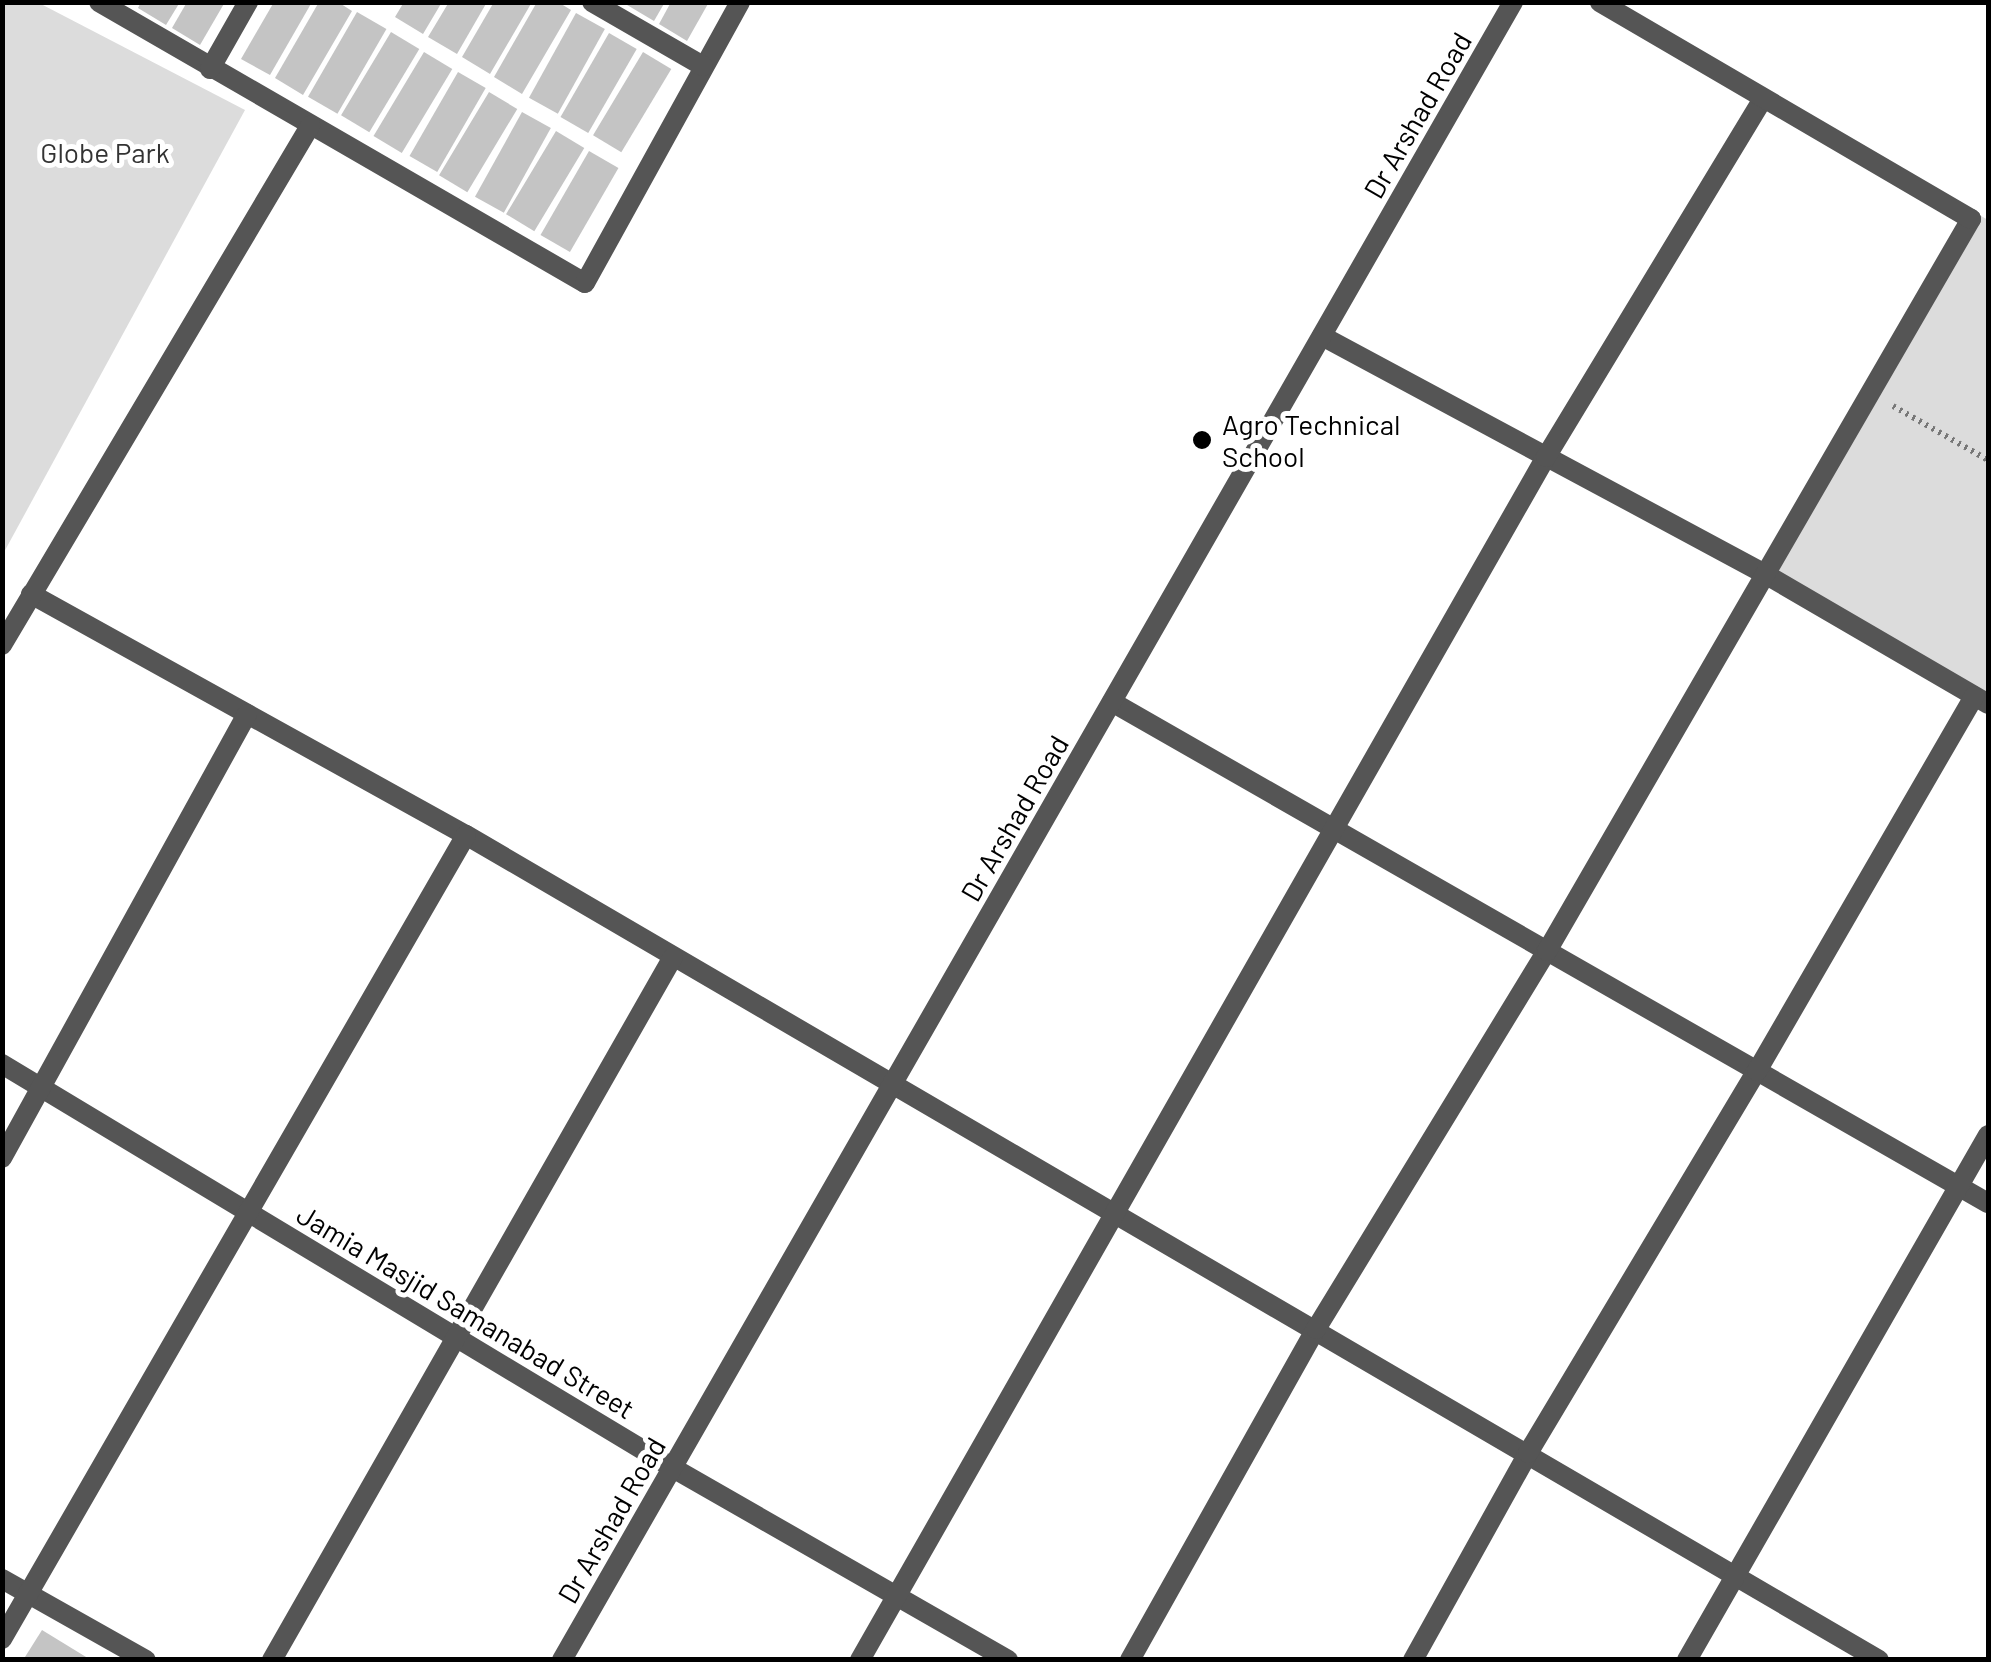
<!DOCTYPE html>
<html>
<head>
<meta charset="utf-8">
<style>
	body { margin:0 }
	#map { position:relative; width:1991px; height:1662px; overflow:hidden; background:#fff; font-family:Barlow,sans-serif }
	div>[style] { position:absolute }
	[style*='--x'] { left:calc(var(--x)*1px); top:calc(var(--y)*1px); width:calc(var(--w)*1px); rotate:calc(var(--a)*1deg) }
	.green>* { inset:0; background:#dcdcdc }
	.building>* { inset:0; background:#c4c4c4; transform-origin:0 0 }
	.path>* { height:6px; margin-top:-3px; transform-origin:0; background:repeating-linear-gradient(90deg,#777 0 2.5px,transparent 0 7.5px) }
	.minor>* { height:20px; margin:-10px; padding:0 10px; transform-origin:10px; border-radius:10px; background:#555 }
	.tertiary>* { height:20px; margin:-10px; padding:0 10px; transform-origin:10px; border-radius:10px; background:#555 }
	.dots>* { width:28px; height:28px; translate:-50% -50%; box-sizing:border-box; border:5px solid #fff; border-radius:50% }
	span { translate:-50% -50%; white-space:nowrap; text-align:center; line-height:1.15; -webkit-text-stroke:10px #fff; paint-order:stroke }
	.street-label { font-size:28px; color:#000 }
	.park-label { font-size:28px; color:#333 }
	.poi-label { font-size:28px; color:#000 }
	.left { translate:0 -50%; text-align:left }
	.frame { position:absolute; inset:0; border:5px solid #000; pointer-events:none }
</style>
</head>
<body>
<div id="map">
	<div class="green">
		<div style="clip-path:polygon(3px 2px,39px 3px,245px 110px,3px 554px)"></div>
		<div style="clip-path:polygon(1976px 213px,1988px 220px,1988px 704px,1765px 574px)"></div>
	</div>
	<div class="building">
		<div style="clip-path:polygon(141px 2px,180px 2px,166px 25px,138px 8px)"></div>
		<div style="clip-path:polygon(187px 2px,225px 2px,200px 45px,172px 28px)"></div>
		<div style="clip-path:polygon(274px 2px,312px 2px,270px 75px,241px 59px)"></div>
		<div style="clip-path:polygon(319px 2px,338px 2px,352px 11px,303px 95px,275px 78px)"></div>
		<div style="clip-path:polygon(404px 2px,442px 2px,423px 34px,395px 17px)"></div>
		<div style="clip-path:polygon(449px 2px,487px 2px,457px 54px,428px 37px)"></div>
		<div style="clip-path:polygon(494px 2px,532px 2px,490px 74px,462px 57px)"></div>
		<div style="clip-path:polygon(537px 2px,558px 2px,571px 10px,522px 94px,494px 77px)"></div>
		<div style="clip-path:polygon(622px 2px,665px 2px,654px 21px)"></div>
		<div style="clip-path:polygon(671px 2px,709px 2px,687px 41px,659px 24px)"></div>
		<div style="left:357px;top:12px;width:34px;height:98px;rotate:30deg"></div>
		<div style="left:576px;top:13px;width:33px;height:97px;rotate:29deg"></div>
		<div style="left:391px;top:32px;width:33px;height:97px;rotate:31deg"></div>
		<div style="left:609px;top:33px;width:32px;height:97px;rotate:30deg"></div>
		<div style="left:424px;top:52px;width:33px;height:98px;rotate:31deg"></div>
		<div style="left:643px;top:52px;width:33px;height:97px;rotate:31deg"></div>
		<div style="left:458px;top:72px;width:32px;height:97px;rotate:30deg"></div>
		<div style="left:489px;top:92px;width:33px;height:97px;rotate:31deg"></div>
		<div style="left:522px;top:112px;width:33px;height:97px;rotate:29deg"></div>
		<div style="left:556px;top:131px;width:33px;height:97px;rotate:31deg"></div>
		<div style="left:589px;top:151px;width:34px;height:97px;rotate:30deg"></div>
		<div style="clip-path:polygon(42px 1630px,91px 1660px,28px 1660px,25px 1657px)"></div>
	</div>
	<div class="path">
		<div style="--x:1893;--y:406;--w:109;--a:29.6"></div>
	</div>
	<div class="minor">
		<div style="--x:99;--y:2;--w:561;--a:30.04"></div>
		<div style="--x:585;--y:283;--w:321;--a:-61.1"></div>
		<div style="--x:592;--y:2;--w:128;--a:30"></div>
		<div style="--x:210;--y:69;--w:77;--a:-60.4"></div>
		<div style="--x:1322;--y:336;--w:503;--a:28.25"></div>
		<div style="--x:1765;--y:574;--w:258;--a:30.2"></div>
		<div style="--x:31;--y:594;--w:497;--a:29"></div>
		<div style="--x:466;--y:835;--w:1636;--a:30.28"></div>
		<div style="--x:2;--y:645;--w:604;--a:-59.31"></div>
		<div style="--x:1112;--y:702;--w:1009;--a:29.77"></div>
		<div style="--x:2;--y:1064;--w:783;--a:31.05"></div>
		<div style="--x:673;--y:1468;--w:386;--a:29.8"></div>
		<div style="--x:2;--y:1158;--w:507;--a:-61.11"></div>
		<div style="--x:2;--y:1579;--w:165;--a:29.4"></div>
		<div style="--x:2;--y:1639;--w:928;--a:-60.01"></div>
		<div style="--x:272;--y:1660;--w:809;--a:-60.3"></div>
		<div style="--x:860;--y:1660;--w:1385;--a:-60.31"></div>
		<div style="--x:1546;--y:457;--w:419;--a:-58.8"></div>
		<div style="--x:1130;--y:1660;--w:380;--a:-60.7"></div>
		<div style="--x:1316;--y:1329;--w:443;--a:-58.6"></div>
		<div style="--x:1547;--y:951;--w:846;--a:-59.92"></div>
		<div style="--x:1971;--y:219;--w:430;--a:-149.7"></div>
		<div style="--x:1413;--y:1660;--w:237;--a:-60.9"></div>
		<div style="--x:1528;--y:1453;--w:445;--a:-59.1"></div>
		<div style="--x:1757;--y:1071;--w:433;--a:-59.9"></div>
		<div style="--x:1687;--y:1660;--w:605;--a:-60.17"></div>
	</div>
	<div class="tertiary">
		<div style="--x:562;--y:1660;--w:1911;--a:-60.16"></div>
	</div>
	<div class="dots">
		<div style="left:1202px;top:440px;background:#000"></div>
	</div>
	<div class="street-label">
		<span style="left:1417px;top:115px;rotate:-60deg">Dr Arshad Road</span>
		<span style="left:1014px;top:818px;rotate:-60deg">Dr Arshad Road</span>
		<span style="left:466px;top:1311px;rotate:31deg">Jamia Masjid Samanabad Street</span>
		<span style="left:611px;top:1520px;rotate:-60deg">Dr Arshad Road</span>
	</div>
	<div class="park-label">
		<span style="left:105px;top:152px">Globe Park</span>
	</div>
	<div class="poi-label">
		<span class="left" style="left:1222px;top:440px">Agro Technical<br>School</span>
	</div>
	<div class="frame"></div>
</div>
</body>
</html>
